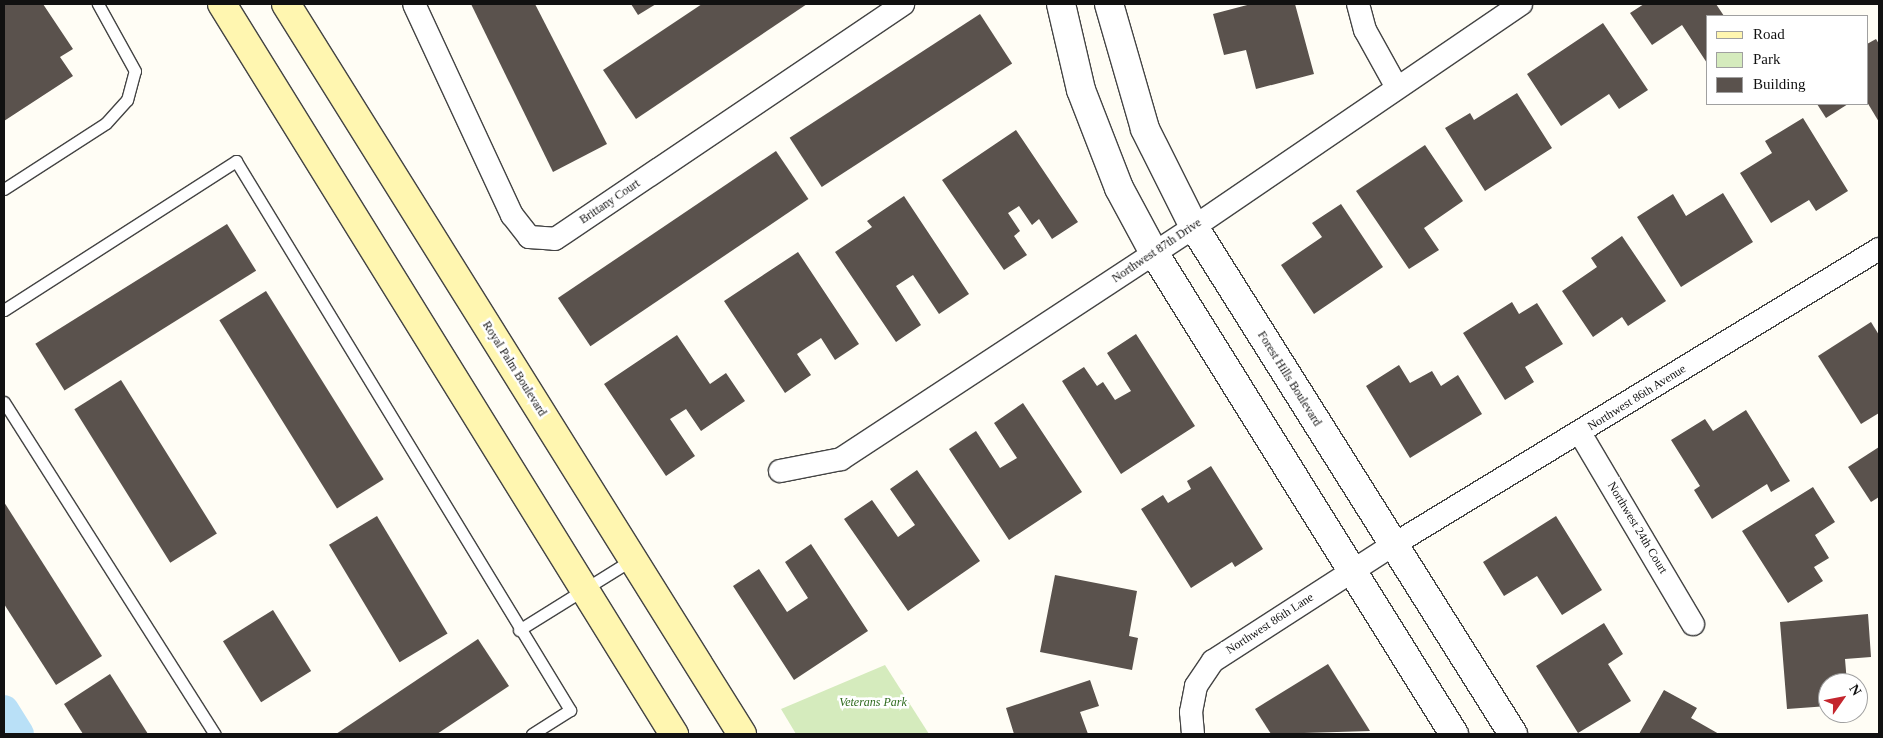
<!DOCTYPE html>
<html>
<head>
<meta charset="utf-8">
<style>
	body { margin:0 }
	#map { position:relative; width:1883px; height:738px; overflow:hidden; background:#fffdf5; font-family:Georgia,serif }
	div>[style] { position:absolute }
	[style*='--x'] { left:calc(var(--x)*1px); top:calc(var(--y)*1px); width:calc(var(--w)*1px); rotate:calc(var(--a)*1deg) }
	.green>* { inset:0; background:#d5ebbd }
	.canal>* { height:30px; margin:-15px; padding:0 15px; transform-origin:15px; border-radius:15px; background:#b9e0f7 }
	.building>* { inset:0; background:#5a524d; transform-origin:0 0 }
	.roads { filter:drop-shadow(1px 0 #444) drop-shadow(-1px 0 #444) drop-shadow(0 1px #444) drop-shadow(0 -1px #444) }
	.service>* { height:11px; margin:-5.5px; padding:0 5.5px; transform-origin:5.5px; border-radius:5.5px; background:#fff }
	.minor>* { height:22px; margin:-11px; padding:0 11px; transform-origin:11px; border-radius:11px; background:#fff }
	.tertiary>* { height:28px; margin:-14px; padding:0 14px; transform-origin:14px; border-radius:14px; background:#fff }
	.secondary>* { height:28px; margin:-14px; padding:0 14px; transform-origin:14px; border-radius:14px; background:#fff6b0 }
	span { translate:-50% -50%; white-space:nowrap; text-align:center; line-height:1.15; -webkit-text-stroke:5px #fff; paint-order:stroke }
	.street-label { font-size:12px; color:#111 }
	.park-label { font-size:12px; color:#2f6b1f; font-style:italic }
	.frame { position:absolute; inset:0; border:5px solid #111; pointer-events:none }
	.legend { position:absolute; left:1706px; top:15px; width:162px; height:90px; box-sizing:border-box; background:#fff; border:1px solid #a0a0a0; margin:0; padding:6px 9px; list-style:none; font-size:15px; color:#111 }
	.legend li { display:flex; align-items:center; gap:10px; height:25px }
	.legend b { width:25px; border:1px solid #a0a0a0 }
	.north { position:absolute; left:1818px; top:673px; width:50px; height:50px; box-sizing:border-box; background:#fff; border:1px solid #a0a0a0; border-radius:50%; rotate:57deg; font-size:14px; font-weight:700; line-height:20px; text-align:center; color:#111 }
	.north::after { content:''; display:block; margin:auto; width:18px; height:22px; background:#c4262e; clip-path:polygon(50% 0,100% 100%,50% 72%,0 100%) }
</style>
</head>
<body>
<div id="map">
	<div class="green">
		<div style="clip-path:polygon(885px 665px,929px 734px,796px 734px,781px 709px)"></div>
	</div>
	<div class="canal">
		<div style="--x:4;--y:710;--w:28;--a:58"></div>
	</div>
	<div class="building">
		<div style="clip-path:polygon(4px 4px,43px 4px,73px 49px,60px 57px,73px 76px,4px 121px)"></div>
		<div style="clip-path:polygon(471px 4px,535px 4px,607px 144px,553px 172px)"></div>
		<div style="clip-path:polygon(631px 4px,656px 4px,638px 15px)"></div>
		<div style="clip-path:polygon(702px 4px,807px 4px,636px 119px,603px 70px)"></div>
		<div style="clip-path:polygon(1251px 4px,1295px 4px,1314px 74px,1256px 89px,1246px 50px,1224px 55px,1213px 14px)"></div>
		<div style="clip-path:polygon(1644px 4px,1716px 4px,1724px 16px,1707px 16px,1707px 63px,1682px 25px,1652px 45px,1630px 13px)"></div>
		<div style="left:980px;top:14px;width:59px;height:227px;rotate:57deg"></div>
		<div style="clip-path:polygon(1603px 23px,1648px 90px,1619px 109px,1609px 94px,1561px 126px,1527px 74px)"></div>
		<div style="clip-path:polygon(1876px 39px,1879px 44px,1879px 122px,1867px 102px,1867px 44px)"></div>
		<div style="clip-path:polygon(1517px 93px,1552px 148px,1485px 191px,1445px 128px,1470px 113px,1474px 120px)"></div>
		<div style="clip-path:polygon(1817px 104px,1848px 104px,1826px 118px)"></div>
		<div style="clip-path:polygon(1803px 118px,1848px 191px,1816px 211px,1809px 200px,1771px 223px,1740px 173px,1772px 153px,1765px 141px)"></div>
		<div style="clip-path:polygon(1016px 130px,1078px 222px,1052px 239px,1039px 219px,1032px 225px,1019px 206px,1008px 213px,1020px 231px,1014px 236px,1027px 255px,1004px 270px,942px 180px)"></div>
		<div style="clip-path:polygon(1425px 145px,1463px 201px,1424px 228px,1439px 250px,1409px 269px,1356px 191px)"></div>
		<div style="left:776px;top:151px;width:58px;height:263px;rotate:56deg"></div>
		<div style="clip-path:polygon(1723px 193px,1753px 242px,1681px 287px,1637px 217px,1673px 194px,1686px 216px)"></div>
		<div style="clip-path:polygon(904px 196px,969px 294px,939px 314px,913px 275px,896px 286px,921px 325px,896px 342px,835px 252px,872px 227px,867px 221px)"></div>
		<div style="clip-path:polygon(1341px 204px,1383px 267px,1314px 314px,1281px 265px,1322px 237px,1312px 223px)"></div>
		<div style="left:227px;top:224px;width:55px;height:226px;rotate:58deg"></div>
		<div style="clip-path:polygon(1622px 236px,1666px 301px,1628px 326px,1622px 317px,1593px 337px,1562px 291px,1597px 267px,1591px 258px)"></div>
		<div style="clip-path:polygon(798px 252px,859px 344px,835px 360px,821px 338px,797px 354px,811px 375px,785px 393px,724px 301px)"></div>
		<div style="left:266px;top:291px;width:222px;height:55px;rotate:58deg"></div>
		<div style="clip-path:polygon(1512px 302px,1519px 314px,1537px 303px,1563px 344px,1525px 367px,1534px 382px,1505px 400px,1463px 333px)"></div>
		<div style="clip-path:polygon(1871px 322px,1879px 335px,1879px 413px,1861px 424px,1818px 356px)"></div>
		<div style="clip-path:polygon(1136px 334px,1195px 426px,1121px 474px,1062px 381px,1084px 367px,1097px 386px,1103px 382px,1115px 400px,1131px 391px,1107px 353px)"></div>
		<div style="clip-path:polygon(677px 335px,710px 384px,726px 373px,745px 401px,701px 431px,686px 409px,670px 419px,695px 456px,666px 476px,604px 384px)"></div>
		<div style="clip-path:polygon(1399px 365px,1410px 383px,1432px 371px,1441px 386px,1458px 375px,1482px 414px,1410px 458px,1366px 386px)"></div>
		<div style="left:121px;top:380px;width:181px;height:55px;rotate:58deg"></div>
		<div style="clip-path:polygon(1023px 403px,1082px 492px,1009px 540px,949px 449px,976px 431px,1000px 468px,1017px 458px,994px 423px)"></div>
		<div style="clip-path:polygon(1746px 410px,1790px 481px,1771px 492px,1767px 484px,1712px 519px,1694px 490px,1700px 486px,1671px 440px,1705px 419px,1713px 431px)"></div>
		<div style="clip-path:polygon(1879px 447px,1879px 497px,1871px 502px,1848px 467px)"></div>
		<div style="clip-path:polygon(1211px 466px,1263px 549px,1235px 567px,1232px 562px,1191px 588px,1141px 509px,1163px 495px,1168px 503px,1191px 489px,1187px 481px)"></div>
		<div style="clip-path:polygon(917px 470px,980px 561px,908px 611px,844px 519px,872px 500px,898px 537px,915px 525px,890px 489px)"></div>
		<div style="clip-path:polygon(1813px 487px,1835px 522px,1815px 535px,1829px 558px,1814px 567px,1823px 581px,1788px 603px,1742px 531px)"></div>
		<div style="clip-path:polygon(4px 502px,102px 656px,56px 685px,4px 604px)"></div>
		<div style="left:377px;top:516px;width:137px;height:56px;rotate:59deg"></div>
		<div style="clip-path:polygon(1556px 516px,1602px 590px,1562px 615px,1537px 576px,1504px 596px,1483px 562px)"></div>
		<div style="clip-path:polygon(811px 544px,868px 631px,794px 680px,733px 586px,759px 569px,787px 612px,808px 598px,785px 562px)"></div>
		<div style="clip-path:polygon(1055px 575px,1137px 591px,1129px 636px,1138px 638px,1132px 670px,1040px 652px)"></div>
		<div style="left:273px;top:610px;width:72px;height:59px;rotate:58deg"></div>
		<div style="clip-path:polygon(1868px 614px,1871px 657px,1845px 659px,1847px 683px,1828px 683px,1828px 706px,1787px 709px,1780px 622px)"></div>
		<div style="clip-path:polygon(1604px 623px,1623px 654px,1608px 664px,1631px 701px,1578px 733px,1536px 666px)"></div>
		<div style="clip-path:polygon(478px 639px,509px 686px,437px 734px,336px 734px)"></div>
		<div style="clip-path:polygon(1328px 664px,1370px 731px,1271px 734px,1255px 709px)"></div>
		<div style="clip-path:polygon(110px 674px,148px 734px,83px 734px,64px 704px)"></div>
		<div style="clip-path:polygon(1090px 680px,1099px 706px,1080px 712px,1088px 734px,1014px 734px,1006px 708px)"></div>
		<div style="clip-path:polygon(1664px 690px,1697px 708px,1691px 718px,1719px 734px,1639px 734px)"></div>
	</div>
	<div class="roads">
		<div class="service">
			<div style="--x:4;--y:189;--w:121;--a:-32.9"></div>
			<div style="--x:106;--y:123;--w:31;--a:-48"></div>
			<div style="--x:127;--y:100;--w:30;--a:-75"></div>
			<div style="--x:135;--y:71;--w:77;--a:-118.9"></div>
			<div style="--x:4;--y:310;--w:276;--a:-32.7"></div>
			<div style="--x:236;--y:161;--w:643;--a:58.68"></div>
			<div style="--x:570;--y:710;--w:45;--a:147.7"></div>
			<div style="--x:4;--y:402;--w:393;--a:57.6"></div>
			<div style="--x:519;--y:630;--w:134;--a:-31.9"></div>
		</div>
		<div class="minor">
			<div style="--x:414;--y:4;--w:233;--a:65.1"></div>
			<div style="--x:512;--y:215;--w:28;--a:52"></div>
			<div style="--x:529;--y:237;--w:26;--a:4"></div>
			<div style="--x:555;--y:239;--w:420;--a:-34"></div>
			<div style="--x:1358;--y:4;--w:27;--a:75"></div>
			<div style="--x:1365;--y:30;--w:64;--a:61"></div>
			<div style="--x:1580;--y:433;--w:222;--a:59.4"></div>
			<div style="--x:780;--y:471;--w:62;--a:-11.1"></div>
			<div style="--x:841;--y:459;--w:422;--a:-33.3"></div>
			<div style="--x:1194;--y:227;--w:396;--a:-34.3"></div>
			<div style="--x:1193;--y:734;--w:22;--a:-95"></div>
			<div style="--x:1191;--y:712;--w:26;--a:-79"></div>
			<div style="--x:1196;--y:686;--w:30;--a:-56"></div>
			<div style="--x:1213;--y:661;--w:214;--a:-32.8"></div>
			<div style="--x:1393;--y:545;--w:569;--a:-31.34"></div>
		</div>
		<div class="tertiary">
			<div style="--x:1061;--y:4;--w:88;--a:76.9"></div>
			<div style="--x:1081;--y:90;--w:105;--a:68.8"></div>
			<div style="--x:1119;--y:188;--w:74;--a:61.7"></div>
			<div style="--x:1154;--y:253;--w:567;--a:58.05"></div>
			<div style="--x:1109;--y:4;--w:130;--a:73.9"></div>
			<div style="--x:1145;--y:129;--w:110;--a:63.4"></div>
			<div style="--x:1194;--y:227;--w:599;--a:57.82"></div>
		</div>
		<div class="secondary">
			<div style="--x:222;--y:4;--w:859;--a:58.24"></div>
			<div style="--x:286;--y:4;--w:861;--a:58.01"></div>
		</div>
	</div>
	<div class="street-label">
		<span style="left:610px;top:202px;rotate:-34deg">Brittany Court</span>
		<span style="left:1157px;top:251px;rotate:-34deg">Northwest 87th Drive</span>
		<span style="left:514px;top:369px;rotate:58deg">Royal Palm Boulevard</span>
		<span style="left:1289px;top:379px;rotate:58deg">Forest Hills Boulevard</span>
		<span style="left:1637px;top:398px;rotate:-32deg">Northwest 86th Avenue</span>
		<span style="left:1637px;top:528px;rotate:59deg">Northwest 24th Court</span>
		<span style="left:1270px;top:624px;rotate:-33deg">Northwest 86th Lane</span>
	</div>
	<div class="park-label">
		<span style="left:873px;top:703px">Veterans Park</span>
	</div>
	<div class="frame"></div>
	<ul class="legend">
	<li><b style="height:6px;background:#fff6b0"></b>Road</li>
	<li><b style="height:14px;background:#d5ebbd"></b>Park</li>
	<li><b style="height:14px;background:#5a524d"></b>Building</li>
	</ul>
	<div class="north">N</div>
</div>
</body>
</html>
